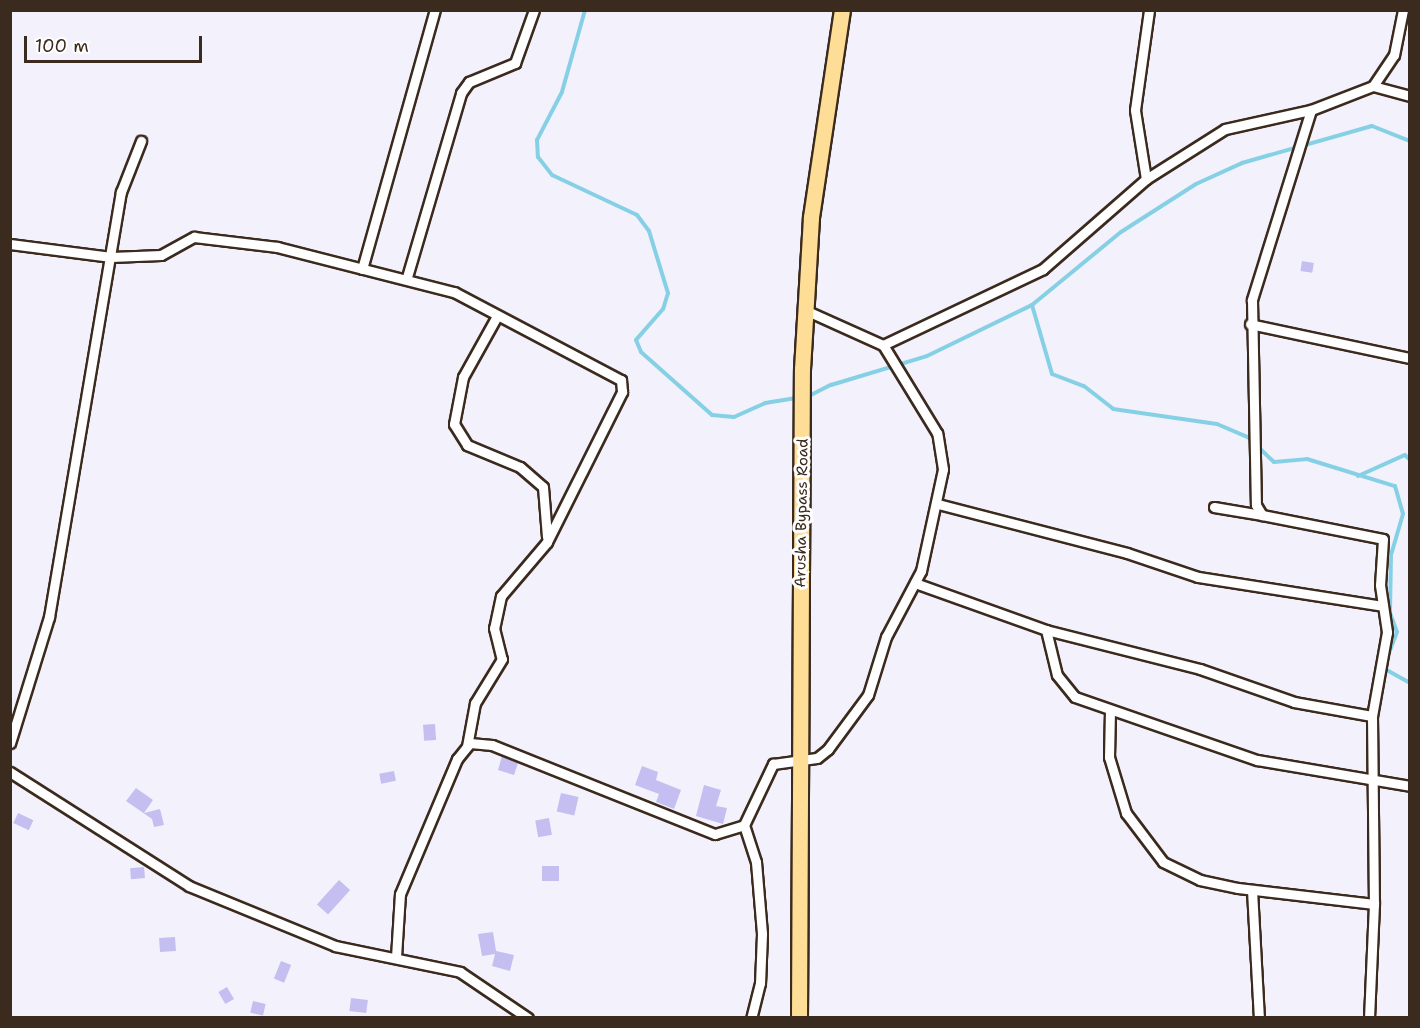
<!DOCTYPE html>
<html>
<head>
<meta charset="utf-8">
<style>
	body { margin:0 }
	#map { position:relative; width:1420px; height:1028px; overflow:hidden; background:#f3f2fc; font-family:"Shantell Sans",sans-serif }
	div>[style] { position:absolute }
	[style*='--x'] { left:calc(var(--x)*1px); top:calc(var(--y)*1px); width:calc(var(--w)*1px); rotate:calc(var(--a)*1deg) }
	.stream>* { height:4px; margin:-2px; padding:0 2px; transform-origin:2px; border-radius:2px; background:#86d0e6 }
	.building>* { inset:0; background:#c5bef0; transform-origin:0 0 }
	.roads { filter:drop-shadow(2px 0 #3b2a1e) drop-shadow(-2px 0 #3b2a1e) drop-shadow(0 2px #3b2a1e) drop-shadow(0 -2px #3b2a1e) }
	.street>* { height:9px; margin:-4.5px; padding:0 4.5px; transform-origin:4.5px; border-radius:4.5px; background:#fff }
	.primary>* { height:15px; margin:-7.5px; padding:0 7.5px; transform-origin:7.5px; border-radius:7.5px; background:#fedd96 }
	span { translate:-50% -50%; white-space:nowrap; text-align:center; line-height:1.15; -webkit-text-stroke:6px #fff; paint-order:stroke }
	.street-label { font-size:15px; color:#3b2a1e }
	.frame { position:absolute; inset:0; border:12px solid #3b2a1e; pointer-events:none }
	.scale { position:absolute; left:24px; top:36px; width:178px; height:27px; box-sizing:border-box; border:3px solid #3b2a1e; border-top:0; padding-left:8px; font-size:18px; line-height:21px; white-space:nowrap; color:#3b2a1e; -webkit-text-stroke:4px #fff; paint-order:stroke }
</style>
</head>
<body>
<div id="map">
	<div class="stream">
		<div style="--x:585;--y:10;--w:85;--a:105.7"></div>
		<div style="--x:562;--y:92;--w:54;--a:117.5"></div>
		<div style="--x:537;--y:140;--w:17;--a:87"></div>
		<div style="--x:538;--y:157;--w:23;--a:52"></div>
		<div style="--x:552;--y:175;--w:94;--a:25.2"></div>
		<div style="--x:637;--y:215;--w:20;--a:53"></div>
		<div style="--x:649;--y:231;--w:65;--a:73"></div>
		<div style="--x:668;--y:293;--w:17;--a:107"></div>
		<div style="--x:663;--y:309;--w:41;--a:131.1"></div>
		<div style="--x:636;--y:340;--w:13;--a:67"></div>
		<div style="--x:641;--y:352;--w:95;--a:41.6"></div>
		<div style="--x:712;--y:415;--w:22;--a:5"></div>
		<div style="--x:734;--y:417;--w:34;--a:-24"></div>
		<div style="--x:765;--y:403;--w:33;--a:-9"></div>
		<div style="--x:1032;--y:305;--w:72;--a:73.8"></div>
		<div style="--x:1052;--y:374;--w:34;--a:21"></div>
		<div style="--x:1084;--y:386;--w:37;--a:38"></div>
		<div style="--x:1113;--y:409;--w:105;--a:8.2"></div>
		<div style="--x:1217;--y:424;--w:34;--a:23"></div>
		<div style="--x:1248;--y:437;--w:36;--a:44"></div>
		<div style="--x:1274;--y:462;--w:33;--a:-5"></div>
		<div style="--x:1307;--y:459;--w:92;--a:17.1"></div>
		<div style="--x:1395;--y:486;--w:29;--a:74"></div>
		<div style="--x:1403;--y:514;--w:43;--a:106.3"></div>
		<div style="--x:1391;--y:555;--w:58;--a:91"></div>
		<div style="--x:1390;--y:613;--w:20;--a:70"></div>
		<div style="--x:1397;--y:632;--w:39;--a:111"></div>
		<div style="--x:1383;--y:668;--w:31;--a:29"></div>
		<div style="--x:805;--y:398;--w:29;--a:-27"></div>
		<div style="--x:831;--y:385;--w:100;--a:-16.8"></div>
		<div style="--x:927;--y:356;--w:117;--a:-25.9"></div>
		<div style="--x:1032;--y:305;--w:115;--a:-39.4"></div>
		<div style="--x:1121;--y:232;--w:89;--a:-32.6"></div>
		<div style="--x:1196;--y:184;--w:51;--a:-24.5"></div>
		<div style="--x:1242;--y:163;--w:135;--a:-15.9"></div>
		<div style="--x:1372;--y:126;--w:41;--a:21.5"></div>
		<div style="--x:1358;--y:476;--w:51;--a:-24.1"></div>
		<div style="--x:1405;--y:455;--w:7;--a:45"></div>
	</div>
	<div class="building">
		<div style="left:1302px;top:261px;width:12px;height:10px;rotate:9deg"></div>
		<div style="left:435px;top:724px;width:16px;height:12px;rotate:86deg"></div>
		<div style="clip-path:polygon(502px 756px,518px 763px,514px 775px,498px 770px)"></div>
		<div style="clip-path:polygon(642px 766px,658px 772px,656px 780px,681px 790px,674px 809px,656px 802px,659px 794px,635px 785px)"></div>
		<div style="left:394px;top:771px;width:10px;height:15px;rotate:79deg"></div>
		<div style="clip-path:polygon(704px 785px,721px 790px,716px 806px,727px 808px,723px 824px,696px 816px)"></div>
		<div style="clip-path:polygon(136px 788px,153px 800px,144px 813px,160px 809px,164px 825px,154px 827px,152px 819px,126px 801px)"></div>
		<div style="left:561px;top:793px;width:18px;height:19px;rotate:13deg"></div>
		<div style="left:18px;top:813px;width:17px;height:11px;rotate:25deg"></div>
		<div style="left:549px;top:818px;width:17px;height:14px;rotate:80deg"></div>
		<div style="left:542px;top:866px;width:17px;height:15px"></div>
		<div style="left:144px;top:867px;width:11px;height:14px;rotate:85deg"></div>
		<div style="left:339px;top:880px;width:15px;height:33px;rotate:42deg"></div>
		<div style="clip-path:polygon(493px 932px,496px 951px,514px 955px,510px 971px,492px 966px,495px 954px,482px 956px,478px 934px)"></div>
		<div style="left:175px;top:937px;width:14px;height:16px;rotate:86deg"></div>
		<div style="left:281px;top:961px;width:11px;height:19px;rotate:22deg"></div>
		<div style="left:227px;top:987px;width:14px;height:10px;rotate:60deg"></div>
		<div style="left:351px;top:998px;width:17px;height:13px;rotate:7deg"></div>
		<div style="left:253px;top:1001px;width:13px;height:12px;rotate:13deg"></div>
	</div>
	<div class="roads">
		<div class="street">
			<div style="--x:1373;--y:86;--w:37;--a:-56"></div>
			<div style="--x:1394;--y:55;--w:46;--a:-78.7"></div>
			<div style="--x:1311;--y:110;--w:199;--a:107.3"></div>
			<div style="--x:1252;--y:300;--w:205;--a:88.9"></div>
			<div style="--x:1256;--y:505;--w:12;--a:59"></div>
			<div style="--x:1262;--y:515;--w:123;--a:11.2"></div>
			<div style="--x:1383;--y:539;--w:46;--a:93.7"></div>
			<div style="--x:1380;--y:585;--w:48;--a:81.5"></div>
			<div style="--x:1387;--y:632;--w:85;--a:100.1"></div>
			<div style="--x:1372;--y:716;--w:188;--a:89.4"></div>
			<div style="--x:1374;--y:904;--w:114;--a:92.5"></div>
			<div style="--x:1146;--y:179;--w:70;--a:-99.1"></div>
			<div style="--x:1135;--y:110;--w:101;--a:-82"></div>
			<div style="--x:10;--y:244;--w:102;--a:7.3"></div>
			<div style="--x:111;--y:257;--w:50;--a:-2.3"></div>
			<div style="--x:161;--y:255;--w:38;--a:-29"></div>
			<div style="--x:194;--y:237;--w:84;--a:6.9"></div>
			<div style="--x:277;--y:247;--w:183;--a:14.3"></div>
			<div style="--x:454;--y:292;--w:189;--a:27.8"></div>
			<div style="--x:621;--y:380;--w:12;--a:85"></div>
			<div style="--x:622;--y:392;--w:168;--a:116.6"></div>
			<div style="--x:547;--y:542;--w:71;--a:130.4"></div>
			<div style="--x:501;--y:596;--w:33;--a:102"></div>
			<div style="--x:494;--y:628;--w:32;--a:76"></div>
			<div style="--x:502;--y:659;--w:52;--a:121.5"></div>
			<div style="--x:475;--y:703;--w:44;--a:100.5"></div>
			<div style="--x:362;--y:269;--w:269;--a:-74.3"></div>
			<div style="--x:407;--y:277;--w:192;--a:-73.6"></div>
			<div style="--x:461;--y:93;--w:14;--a:-54"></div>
			<div style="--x:469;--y:82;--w:50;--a:-22.4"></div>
			<div style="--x:515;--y:63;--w:56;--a:-70.3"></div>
			<div style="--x:805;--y:310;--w:85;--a:24.2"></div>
			<div style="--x:883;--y:345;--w:177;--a:-25.4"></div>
			<div style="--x:1043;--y:269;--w:137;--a:-41.1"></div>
			<div style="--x:1146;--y:179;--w:93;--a:-32.3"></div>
			<div style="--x:1225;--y:129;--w:88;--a:-12.5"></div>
			<div style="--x:1311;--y:110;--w:66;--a:-21.2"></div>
			<div style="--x:1373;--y:86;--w:38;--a:15"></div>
			<div style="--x:497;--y:316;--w:70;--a:119.1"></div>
			<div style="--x:463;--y:377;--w:48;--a:100.8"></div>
			<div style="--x:454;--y:424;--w:25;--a:58"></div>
			<div style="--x:467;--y:445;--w:57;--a:22.5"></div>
			<div style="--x:520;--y:467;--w:30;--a:41"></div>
			<div style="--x:543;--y:487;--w:50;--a:85.4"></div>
			<div style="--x:1250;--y:324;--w:164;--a:12"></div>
			<div style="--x:938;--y:504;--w:195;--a:14.5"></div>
			<div style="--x:1127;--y:553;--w:75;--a:18.7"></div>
			<div style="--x:1198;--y:577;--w:187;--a:8.9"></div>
			<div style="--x:1214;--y:507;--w:49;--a:9.5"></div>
			<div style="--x:915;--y:583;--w:139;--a:19.7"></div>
			<div style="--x:1046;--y:630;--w:159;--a:14.2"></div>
			<div style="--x:1200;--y:669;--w:100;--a:19.3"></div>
			<div style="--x:1294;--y:702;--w:79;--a:10.2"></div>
			<div style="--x:1046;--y:630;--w:46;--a:76.3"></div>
			<div style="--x:1057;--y:675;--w:28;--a:51"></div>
			<div style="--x:1075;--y:697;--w:193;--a:19.1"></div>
			<div style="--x:1257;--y:760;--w:155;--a:9.6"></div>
			<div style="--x:1110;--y:710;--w:47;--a:91.2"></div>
			<div style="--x:1109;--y:757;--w:59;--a:73.1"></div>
			<div style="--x:1126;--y:813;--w:61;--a:52.9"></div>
			<div style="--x:1163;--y:862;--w:41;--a:25.9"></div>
			<div style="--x:1200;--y:880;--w:39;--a:12"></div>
			<div style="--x:1238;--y:888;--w:137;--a:6.7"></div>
			<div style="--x:10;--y:743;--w:132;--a:-72.8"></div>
			<div style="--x:49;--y:617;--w:431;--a:-80.4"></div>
			<div style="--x:121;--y:192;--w:55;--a:-68.6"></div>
			<div style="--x:10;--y:772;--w:212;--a:32.5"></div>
			<div style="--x:189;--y:886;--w:158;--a:22.3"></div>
			<div style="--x:335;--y:946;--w:128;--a:11.7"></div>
			<div style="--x:460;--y:972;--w:82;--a:34.1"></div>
			<div style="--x:744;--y:825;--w:39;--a:72"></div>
			<div style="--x:756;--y:862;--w:72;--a:85.2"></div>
			<div style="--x:762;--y:934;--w:49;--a:92.3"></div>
			<div style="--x:760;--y:983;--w:36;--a:104"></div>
			<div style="--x:1252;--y:890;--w:128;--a:86.9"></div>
			<div style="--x:396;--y:957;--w:63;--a:-86.4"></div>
			<div style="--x:400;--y:894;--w:147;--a:-67.1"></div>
			<div style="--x:457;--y:759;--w:21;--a:-51"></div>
			<div style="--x:470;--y:743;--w:22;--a:5"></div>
			<div style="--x:492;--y:745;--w:240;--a:21.8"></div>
			<div style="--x:715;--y:834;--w:30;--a:-17"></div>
			<div style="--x:744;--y:825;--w:68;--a:-64.6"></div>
			<div style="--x:773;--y:764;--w:44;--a:-7.8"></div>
			<div style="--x:817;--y:758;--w:14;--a:-39"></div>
			<div style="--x:828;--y:749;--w:67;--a:-53.5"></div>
			<div style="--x:868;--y:695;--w:61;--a:-72.8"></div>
			<div style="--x:886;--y:637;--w:75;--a:-62.1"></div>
			<div style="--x:921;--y:571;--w:104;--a:-77.8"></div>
			<div style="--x:943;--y:469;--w:36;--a:-99"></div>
			<div style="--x:937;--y:433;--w:103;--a:-121.5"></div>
		</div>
		<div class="primary">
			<div style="--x:799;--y:1018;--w:649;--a:-89.74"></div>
			<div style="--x:802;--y:369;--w:152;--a:-86.6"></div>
			<div style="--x:811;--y:217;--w:209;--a:-81.5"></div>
		</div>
	</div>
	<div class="street-label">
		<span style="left:802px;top:513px;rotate:-89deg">Arusha Bypass Road</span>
	</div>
	<div class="frame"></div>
	<div class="scale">100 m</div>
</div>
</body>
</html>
